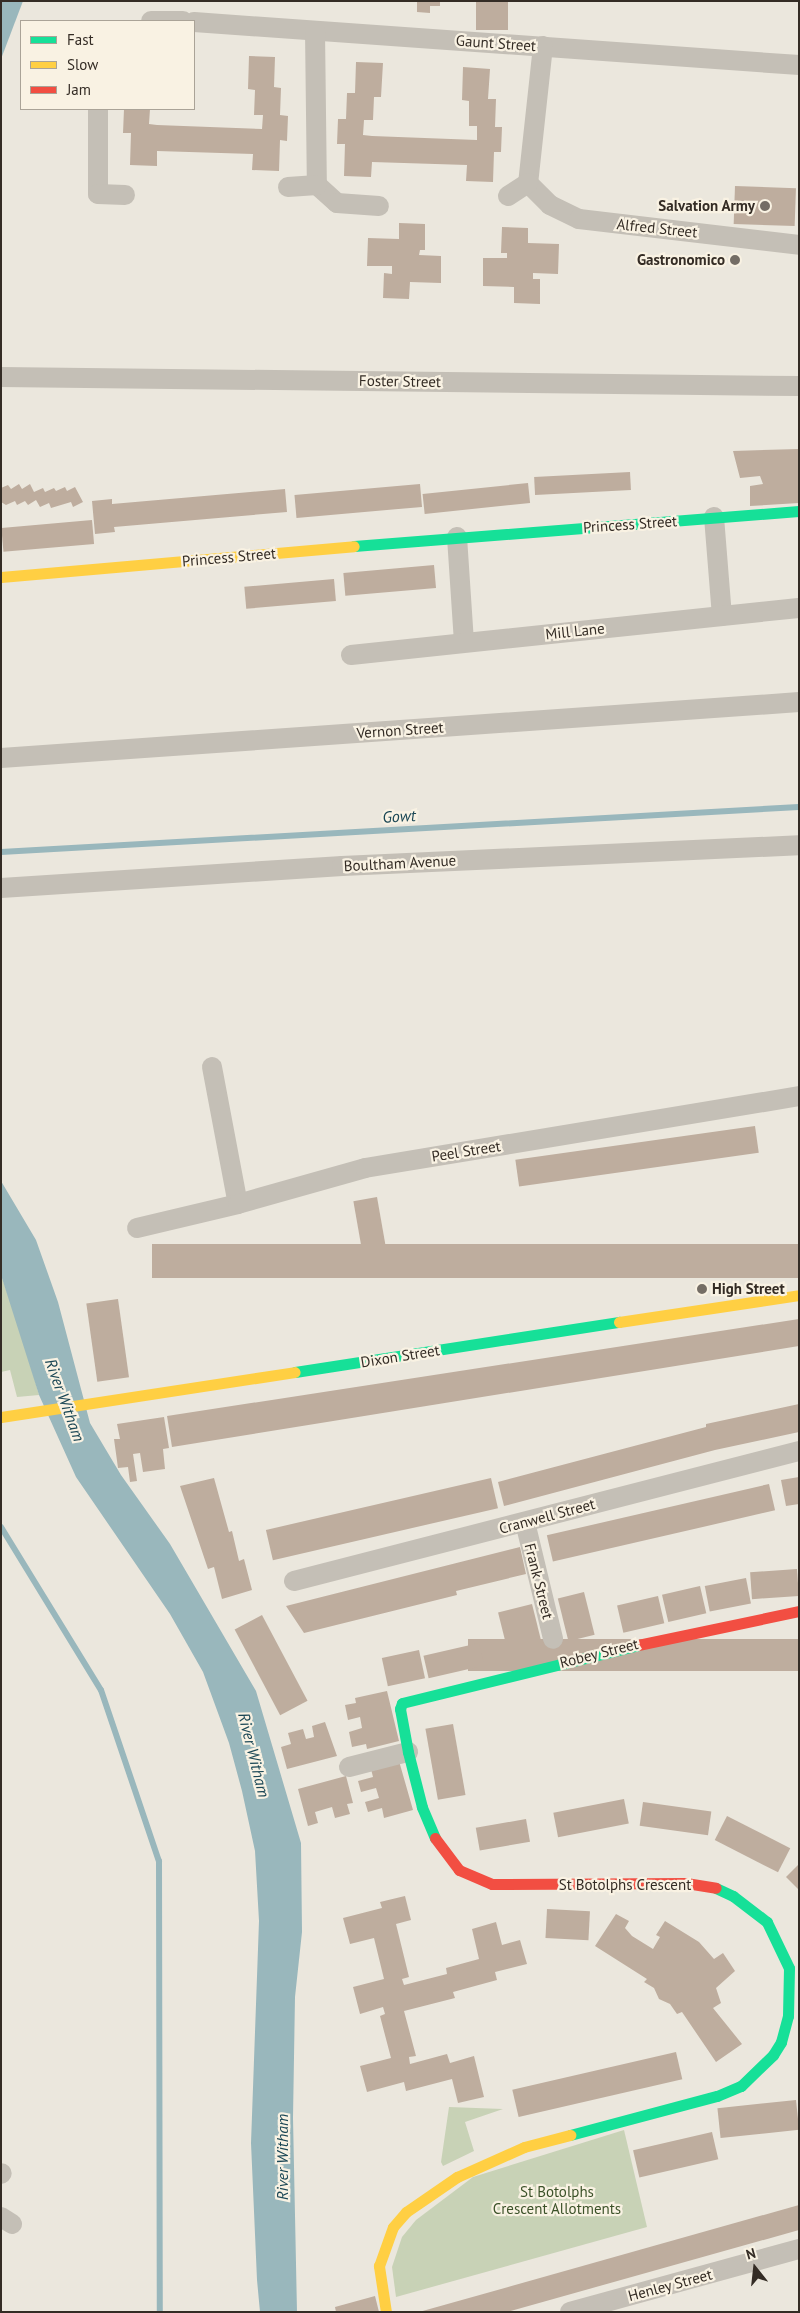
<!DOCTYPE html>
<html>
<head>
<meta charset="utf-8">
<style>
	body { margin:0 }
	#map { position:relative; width:800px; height:2313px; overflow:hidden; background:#ebe7dd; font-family:"PT Sans",sans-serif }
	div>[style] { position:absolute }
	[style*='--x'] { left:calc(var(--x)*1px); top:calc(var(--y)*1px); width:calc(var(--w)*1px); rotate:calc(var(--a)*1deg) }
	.green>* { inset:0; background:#c8d2b6 }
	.water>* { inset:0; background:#99b7bc }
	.stream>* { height:6px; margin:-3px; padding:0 3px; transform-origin:3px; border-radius:3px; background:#99b7bc }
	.building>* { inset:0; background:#bead9e; transform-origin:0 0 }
	.street>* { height:20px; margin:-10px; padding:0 10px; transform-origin:10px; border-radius:10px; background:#c4bfb6 }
	.fast>* { height:11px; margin:-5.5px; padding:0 5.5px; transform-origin:5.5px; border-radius:5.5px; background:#16e098 }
	.slow>* { height:11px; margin:-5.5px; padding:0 5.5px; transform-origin:5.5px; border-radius:5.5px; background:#ffcf43 }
	.jam>* { height:11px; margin:-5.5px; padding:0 5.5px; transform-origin:5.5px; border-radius:5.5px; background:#f24e42 }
	.dots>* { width:14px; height:14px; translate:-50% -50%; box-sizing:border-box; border:2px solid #f9f2e3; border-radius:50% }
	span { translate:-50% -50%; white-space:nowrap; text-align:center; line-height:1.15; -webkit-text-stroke:4.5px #f9f2e3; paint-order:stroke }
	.street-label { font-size:15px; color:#342c25 }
	.poi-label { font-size:15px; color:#342c25; font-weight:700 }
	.right { translate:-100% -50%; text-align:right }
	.left { translate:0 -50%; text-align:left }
	.park-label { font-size:15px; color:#3c5229 }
	.water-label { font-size:16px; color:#1b4755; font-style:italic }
	.frame { position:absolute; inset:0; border:2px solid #342c25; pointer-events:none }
	.legend { position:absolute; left:20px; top:20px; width:175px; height:90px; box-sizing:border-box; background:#f9f2e3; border:1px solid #aaa397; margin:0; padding:6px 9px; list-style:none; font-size:15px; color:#342c25 }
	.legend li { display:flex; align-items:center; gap:10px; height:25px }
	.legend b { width:25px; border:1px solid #aaa397 }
	.north { position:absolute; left:730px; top:2243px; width:50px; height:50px; -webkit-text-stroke:4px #f9f2e3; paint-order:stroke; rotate:344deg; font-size:14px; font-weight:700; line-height:20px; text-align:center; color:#342c25 }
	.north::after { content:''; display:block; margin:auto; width:18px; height:22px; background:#342c25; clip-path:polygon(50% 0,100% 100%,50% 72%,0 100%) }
</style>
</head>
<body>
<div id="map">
	<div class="green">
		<div style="clip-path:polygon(1px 1275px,21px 1332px,39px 1395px,17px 1397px,10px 1370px,1px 1372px)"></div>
		<div style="clip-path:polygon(449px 2107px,503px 2109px,465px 2122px,474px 2151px,443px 2166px,441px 2162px)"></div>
		<div style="clip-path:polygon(624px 2130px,647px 2227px,396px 2297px,392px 2267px,402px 2237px,416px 2220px,473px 2177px)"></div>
	</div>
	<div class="water">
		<div style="clip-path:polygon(1px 1px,23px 1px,1px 59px)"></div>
		<div style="clip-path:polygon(1px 1181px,36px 1240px,58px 1302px,90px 1423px,121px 1475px,170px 1544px,256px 1691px,301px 1843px,302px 1932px,295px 1997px,293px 2118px,297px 2312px,260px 2312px,257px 2280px,251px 2143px,259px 1921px,255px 1851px,242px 1791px,229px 1743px,203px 1672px,170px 1614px,76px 1477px,39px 1395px,1px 1275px)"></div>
	</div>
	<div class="stream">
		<div style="--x:1;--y:852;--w:799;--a:-3.23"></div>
		<div style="--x:1;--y:1527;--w:191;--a:58.5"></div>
		<div style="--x:101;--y:1690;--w:181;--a:71.3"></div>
		<div style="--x:159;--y:1861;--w:451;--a:89.9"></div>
	</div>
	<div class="building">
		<div style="clip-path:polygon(417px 1px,440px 1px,440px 6px,430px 6px,430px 13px,417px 12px)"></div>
		<div style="left:476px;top:1px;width:32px;height:29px"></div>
		<div style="clip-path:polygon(249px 56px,275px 57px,274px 87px,281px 88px,280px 115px,288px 116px,287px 141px,280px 140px,279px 171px,252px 170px,253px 154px,157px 151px,157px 166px,130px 165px,131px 133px,123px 133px,124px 109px,150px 109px,149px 124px,157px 125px,262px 129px,263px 115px,254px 115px,255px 90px,248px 89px)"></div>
		<div style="clip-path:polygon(356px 62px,383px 63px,381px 97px,374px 97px,373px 120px,364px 120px,363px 135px,372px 136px,477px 140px,477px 126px,469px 126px,469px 101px,462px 100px,463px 67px,490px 69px,488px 99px,496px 99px,495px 127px,502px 127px,501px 152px,494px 152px,493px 182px,466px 181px,467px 165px,372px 162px,371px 177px,344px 176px,345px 144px,337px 144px,338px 119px,346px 119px,347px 93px,355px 93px)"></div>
		<div style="left:735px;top:186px;width:61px;height:38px;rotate:2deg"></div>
		<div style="clip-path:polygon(399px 223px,425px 224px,425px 250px,420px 250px,419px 255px,441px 256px,441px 283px,410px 282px,409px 299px,383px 298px,384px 273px,392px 274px,392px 266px,367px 266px,368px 238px,399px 239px)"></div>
		<div style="clip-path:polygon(502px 227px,528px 228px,528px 243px,559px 244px,558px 274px,533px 273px,533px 279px,540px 279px,540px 304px,514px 303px,514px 287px,483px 286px,483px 258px,507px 258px,507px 253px,501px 253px)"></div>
		<div style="clip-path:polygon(799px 449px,799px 503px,750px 506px,750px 486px,763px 484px,760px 476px,740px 478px,733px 451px)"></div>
		<div style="left:630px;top:472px;width:18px;height:96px;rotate:87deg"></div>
		<div style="left:528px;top:483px;width:20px;height:106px;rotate:84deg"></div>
		<div style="clip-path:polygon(19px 484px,22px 489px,30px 484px,34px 492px,43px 488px,45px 492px,54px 488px,56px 491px,65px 487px,67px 491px,75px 487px,83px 502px,73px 507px,71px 502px,51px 508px,49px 503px,40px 507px,36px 500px,28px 505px,25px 501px,17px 505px,15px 501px,6px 505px,1px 502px,1px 488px,8px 485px,11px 489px)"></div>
		<div style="left:420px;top:484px;width:23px;height:126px;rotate:85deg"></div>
		<div style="clip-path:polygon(285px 489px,287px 512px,114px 527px,115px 532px,95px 534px,92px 501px,112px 499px,112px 504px)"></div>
		<div style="left:92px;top:520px;width:24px;height:91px;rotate:85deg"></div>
		<div style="left:434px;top:565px;width:23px;height:91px;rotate:85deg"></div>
		<div style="left:334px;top:579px;width:22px;height:90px;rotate:85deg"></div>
		<div style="left:755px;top:1126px;width:27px;height:242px;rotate:82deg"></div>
		<div style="left:377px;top:1197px;width:52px;height:24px;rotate:80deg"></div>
		<div style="left:799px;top:1244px;width:34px;height:647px;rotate:90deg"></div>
		<div style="left:118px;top:1299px;width:79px;height:32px;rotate:82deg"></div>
		<div style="clip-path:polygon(799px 1319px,799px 1346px,172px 1447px,167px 1416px)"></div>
		<div style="clip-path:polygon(799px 1404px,799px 1432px,715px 1450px,504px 1506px,498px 1482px,706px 1427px,706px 1424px)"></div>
		<div style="clip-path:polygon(164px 1417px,169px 1448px,163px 1449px,165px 1469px,143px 1472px,140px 1453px,133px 1454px,137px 1481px,130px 1482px,128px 1467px,118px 1468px,114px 1439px,120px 1439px,117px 1424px)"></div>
		<div style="clip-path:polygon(799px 1477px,799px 1504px,786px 1506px,781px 1480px)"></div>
		<div style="clip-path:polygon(214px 1478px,229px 1532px,232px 1531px,239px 1561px,244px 1559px,252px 1590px,222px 1599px,214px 1567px,208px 1569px,180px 1486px)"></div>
		<div style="left:491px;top:1478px;width:31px;height:231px;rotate:77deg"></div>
		<div style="left:769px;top:1484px;width:27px;height:228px;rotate:77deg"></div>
		<div style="clip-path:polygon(520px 1547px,526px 1574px,456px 1591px,457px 1595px,304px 1633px,286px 1606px)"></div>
		<div style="left:797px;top:1569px;width:27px;height:47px;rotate:86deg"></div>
		<div style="left:746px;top:1578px;width:26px;height:42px;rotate:79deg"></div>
		<div style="left:700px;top:1586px;width:28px;height:39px;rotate:77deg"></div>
		<div style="left:584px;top:1592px;width:44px;height:27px;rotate:76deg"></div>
		<div style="left:658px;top:1596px;width:28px;height:42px;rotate:77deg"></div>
		<div style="left:532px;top:1604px;width:46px;height:35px;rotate:76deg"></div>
		<div style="left:262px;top:1615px;width:97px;height:31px;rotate:62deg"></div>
		<div style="left:799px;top:1639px;width:32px;height:331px;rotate:90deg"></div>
		<div style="left:479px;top:1643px;width:23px;height:57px;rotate:77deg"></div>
		<div style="left:419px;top:1650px;width:29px;height:38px;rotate:78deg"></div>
		<div style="clip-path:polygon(387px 1691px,399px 1741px,367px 1749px,366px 1744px,352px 1747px,349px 1732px,362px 1728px,360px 1717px,348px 1720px,345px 1705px,356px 1703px,355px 1698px)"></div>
		<div style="clip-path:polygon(325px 1722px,337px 1756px,287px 1769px,281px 1747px,291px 1744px,288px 1733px,303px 1729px,306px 1739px,314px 1737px,312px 1726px)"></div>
		<div style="left:453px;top:1724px;width:72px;height:28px;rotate:80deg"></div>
		<div style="clip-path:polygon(399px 1761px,413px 1810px,384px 1818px,382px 1808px,368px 1812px,365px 1802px,379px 1798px,376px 1788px,361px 1792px,358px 1781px,373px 1777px,371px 1769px)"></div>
		<div style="clip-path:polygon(346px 1776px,353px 1803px,347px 1804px,350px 1814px,335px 1818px,332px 1807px,315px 1812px,318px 1823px,308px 1826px,298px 1789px)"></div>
		<div style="left:624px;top:1799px;width:25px;height:72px;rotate:79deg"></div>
		<div style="left:643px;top:1802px;width:69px;height:24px;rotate:8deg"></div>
		<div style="left:727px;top:1816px;width:71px;height:27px;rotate:27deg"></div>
		<div style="left:526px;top:1819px;width:23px;height:51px;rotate:80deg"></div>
		<div style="clip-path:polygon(799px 1864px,799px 1890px,786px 1877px)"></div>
		<div style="clip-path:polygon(405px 1896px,411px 1920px,396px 1924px,409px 1977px,402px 1979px,404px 1985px,447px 1974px,446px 1968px,479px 1959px,472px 1929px,496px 1922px,502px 1945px,520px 1940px,527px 1964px,495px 1972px,497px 1980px,453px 1992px,455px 1998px,404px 2011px,416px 2056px,409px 2057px,410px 2064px,447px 2054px,450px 2063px,474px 2056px,484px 2097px,458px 2103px,452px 2079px,406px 2091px,404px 2082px,367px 2092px,360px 2066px,391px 2058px,380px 2016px,385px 2014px,383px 2007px,360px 2014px,353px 1987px,384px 1979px,374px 1938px,350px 1944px,343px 1918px,382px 1908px,380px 1902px)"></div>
		<div style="left:547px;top:1909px;width:43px;height:29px;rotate:3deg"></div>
		<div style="clip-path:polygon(616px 1914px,629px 1921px,625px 1928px,632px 1936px,653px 1949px,660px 1937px,656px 1935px,665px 1921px,699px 1942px,714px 1959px,723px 1953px,735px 1971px,716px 1988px,721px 2003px,713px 2008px,742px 2044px,716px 2062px,682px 2012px,677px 2014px,670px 2004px,659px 1999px,654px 1988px,644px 1982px,647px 1979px,595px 1946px)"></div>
		<div style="left:676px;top:2052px;width:28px;height:168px;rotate:77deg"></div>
		<div style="left:796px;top:2100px;width:30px;height:79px;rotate:84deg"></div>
		<div style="left:712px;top:2132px;width:28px;height:81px;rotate:77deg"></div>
		<div style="clip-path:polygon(799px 2205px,799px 2230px,507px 2312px,419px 2312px)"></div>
		<div style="clip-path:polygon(375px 2296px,379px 2312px,336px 2312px,335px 2307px)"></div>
	</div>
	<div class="street">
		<div style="--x:151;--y:21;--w:32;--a:0"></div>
		<div style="--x:194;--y:22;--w:607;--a:4.07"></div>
		<div style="--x:315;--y:31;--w:154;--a:89.3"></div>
		<div style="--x:317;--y:185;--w:27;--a:42"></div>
		<div style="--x:337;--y:203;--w:42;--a:4.1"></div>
		<div style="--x:543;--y:46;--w:138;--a:96.2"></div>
		<div style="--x:528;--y:183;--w:31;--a:45"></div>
		<div style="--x:550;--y:205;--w:32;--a:26"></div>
		<div style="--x:579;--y:219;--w:222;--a:6.7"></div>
		<div style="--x:98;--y:109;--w:85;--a:90"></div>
		<div style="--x:98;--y:194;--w:27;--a:2"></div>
		<div style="--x:288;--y:187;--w:29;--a:-4"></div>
		<div style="--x:508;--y:196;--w:24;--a:-33"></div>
		<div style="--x:1;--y:377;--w:798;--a:0.65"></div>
		<div style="--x:714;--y:517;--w:99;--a:85.4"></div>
		<div style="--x:457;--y:537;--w:105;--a:86.2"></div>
		<div style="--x:351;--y:655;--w:450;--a:-6"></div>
		<div style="--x:1;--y:758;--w:800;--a:-4.01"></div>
		<div style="--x:1;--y:888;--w:342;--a:-3.7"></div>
		<div style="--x:342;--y:866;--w:457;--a:-2.6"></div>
		<div style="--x:212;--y:1067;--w:139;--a:79.3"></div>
		<div style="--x:137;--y:1228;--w:104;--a:-13.4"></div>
		<div style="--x:238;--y:1204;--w:132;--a:-15.8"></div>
		<div style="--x:365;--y:1168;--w:440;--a:-9.4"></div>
		<div style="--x:525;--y:1522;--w:120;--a:76.5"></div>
		<div style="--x:294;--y:1581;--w:521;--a:-14.44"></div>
		<div style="--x:349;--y:1767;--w:61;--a:-14.3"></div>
		<div style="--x:1;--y:2174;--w:1;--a:-45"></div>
		<div style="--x:1;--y:2217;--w:13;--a:32"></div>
		<div style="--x:570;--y:2312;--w:238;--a:-15.4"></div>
	</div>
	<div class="fast">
		<div style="--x:354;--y:546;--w:446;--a:-4.5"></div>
		<div style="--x:295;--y:1372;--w:328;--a:-8.8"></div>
		<div style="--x:435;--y:1838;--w:34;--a:-113"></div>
		<div style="--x:422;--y:1807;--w:57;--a:-104.3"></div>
		<div style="--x:408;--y:1752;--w:44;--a:-100.5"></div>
		<div style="--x:400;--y:1709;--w:6;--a:-72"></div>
		<div style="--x:402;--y:1703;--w:243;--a:-13.8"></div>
		<div style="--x:570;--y:2135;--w:152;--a:-14.9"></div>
		<div style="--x:717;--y:2096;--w:26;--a:-23"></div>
		<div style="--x:741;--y:2086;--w:45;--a:-44.1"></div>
		<div style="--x:773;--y:2055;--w:15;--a:-58"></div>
		<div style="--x:781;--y:2042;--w:27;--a:-75"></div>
		<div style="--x:788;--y:2016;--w:48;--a:-88.8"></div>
		<div style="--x:789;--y:1968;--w:51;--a:-115.6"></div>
		<div style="--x:767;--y:1922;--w:43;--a:-142.6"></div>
		<div style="--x:733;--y:1896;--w:19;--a:-155"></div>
	</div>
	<div class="slow">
		<div style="--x:1;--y:577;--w:354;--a:-5"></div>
		<div style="--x:619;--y:1322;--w:182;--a:-8.5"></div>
		<div style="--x:1;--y:1417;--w:297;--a:-8.7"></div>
		<div style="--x:386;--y:2312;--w:47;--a:-98.7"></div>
		<div style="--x:379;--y:2266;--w:41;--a:-70.3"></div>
		<div style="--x:393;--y:2227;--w:20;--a:-49"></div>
		<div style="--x:406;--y:2212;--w:62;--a:-34.5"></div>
		<div style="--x:457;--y:2177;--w:73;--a:-24.1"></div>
		<div style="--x:524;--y:2147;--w:48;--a:-14.6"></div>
	</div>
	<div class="jam">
		<div style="--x:638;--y:1645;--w:165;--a:-11.9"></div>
		<div style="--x:435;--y:1838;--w:40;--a:53"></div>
		<div style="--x:459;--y:1870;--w:36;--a:23"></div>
		<div style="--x:492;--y:1884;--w:194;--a:-0.3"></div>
		<div style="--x:686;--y:1883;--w:30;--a:9"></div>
	</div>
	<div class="dots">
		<div style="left:765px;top:206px;background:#746d65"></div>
		<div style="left:735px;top:260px;background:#746d65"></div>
		<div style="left:702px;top:1289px;background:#746d65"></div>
	</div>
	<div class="street-label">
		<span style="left:496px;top:43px;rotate:4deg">Gaunt Street</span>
		<span style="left:657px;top:228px;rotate:6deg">Alfred Street</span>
		<span style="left:400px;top:381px;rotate:1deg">Foster Street</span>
		<span style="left:630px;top:524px;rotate:-4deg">Princess Street</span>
		<span style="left:229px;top:557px;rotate:-5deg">Princess Street</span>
		<span style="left:575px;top:631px;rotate:-6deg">Mill Lane</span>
		<span style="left:400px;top:730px;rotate:-4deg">Vernon Street</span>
		<span style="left:400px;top:863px;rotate:-3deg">Boultham Avenue</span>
		<span style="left:466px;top:1151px;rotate:-9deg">Peel Street</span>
		<span style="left:400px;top:1356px;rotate:-9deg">Dixon Street</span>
		<span style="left:547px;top:1516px;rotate:-15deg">Cranwell Street</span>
		<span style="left:539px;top:1581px;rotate:76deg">Frank Street</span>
		<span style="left:599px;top:1653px;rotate:-14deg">Robey Street</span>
		<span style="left:625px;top:1885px">St Botolphs Crescent</span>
		<span style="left:670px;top:2285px;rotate:-15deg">Henley Street</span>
	</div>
	<div class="poi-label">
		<span class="right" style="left:755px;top:206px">Salvation Army</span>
		<span class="right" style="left:725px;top:260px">Gastronomico</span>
		<span class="left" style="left:712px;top:1289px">High Street</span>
	</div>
	<div class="park-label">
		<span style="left:557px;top:2200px">St Botolphs<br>Crescent Allotments</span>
	</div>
	<div class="water-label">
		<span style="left:399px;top:816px;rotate:-3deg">Gowt</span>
		<span style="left:65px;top:1400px;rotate:70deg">River Witham</span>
		<span style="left:254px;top:1755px;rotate:76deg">River Witham</span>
		<span style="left:282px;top:2157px;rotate:-90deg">River Witham</span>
	</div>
	<div class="frame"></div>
	<ul class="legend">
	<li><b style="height:6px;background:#16e098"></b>Fast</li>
	<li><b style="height:6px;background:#ffcf43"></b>Slow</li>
	<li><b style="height:6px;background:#f24e42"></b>Jam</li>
	</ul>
	<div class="north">N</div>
</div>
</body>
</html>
